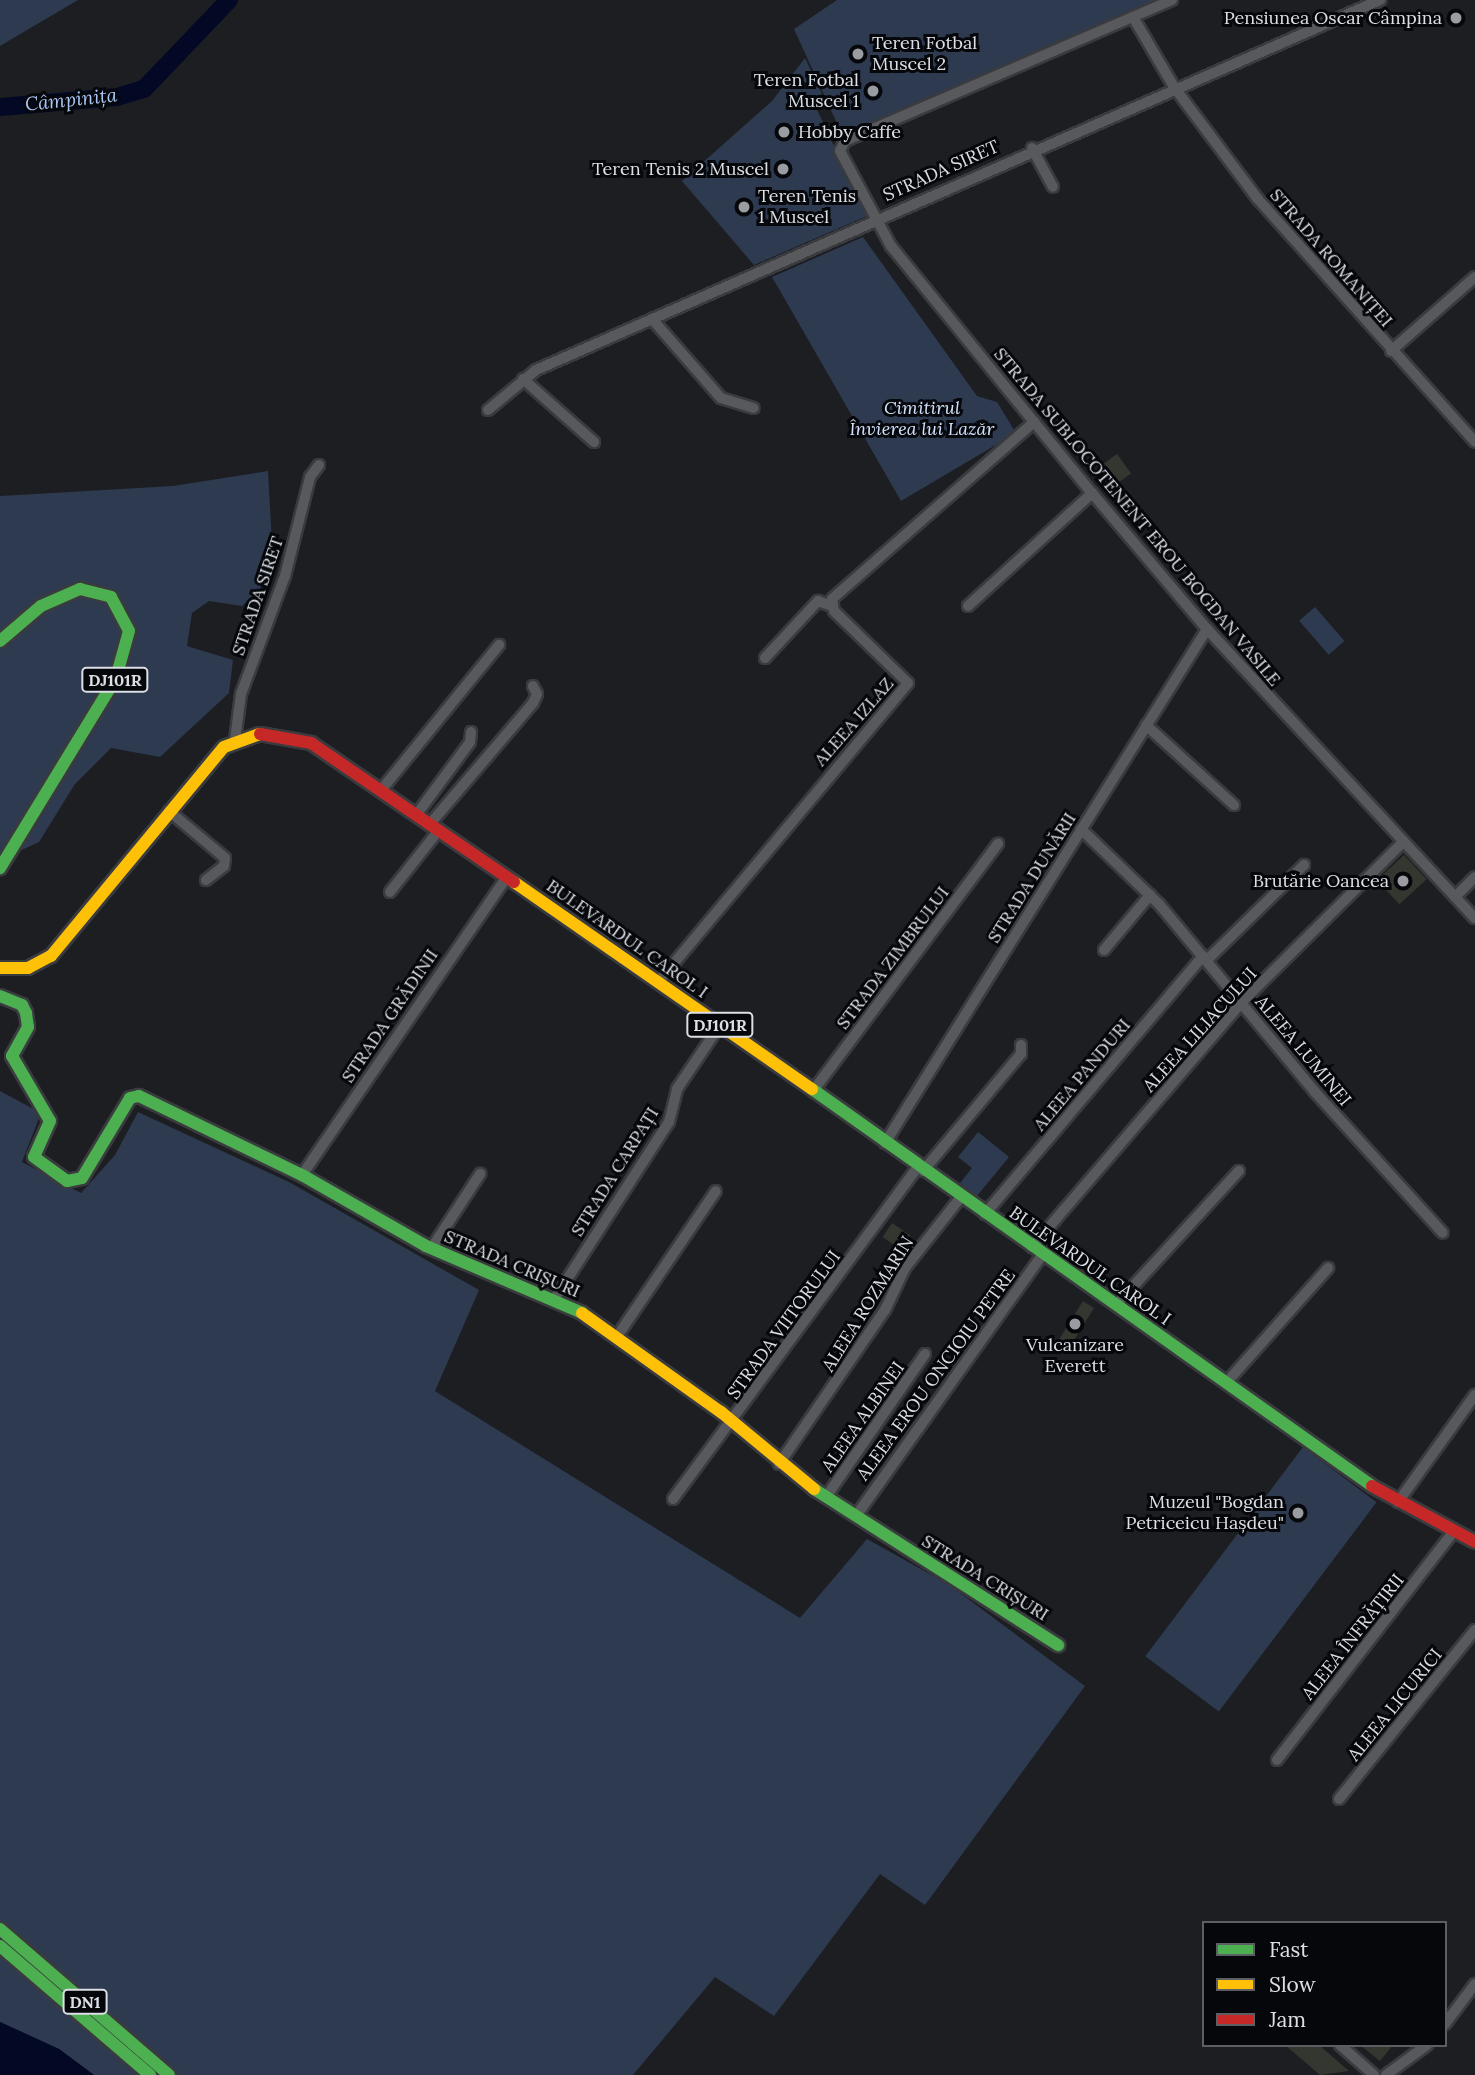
<!DOCTYPE html>
<html>
<head>
<meta charset="utf-8">
<style>
	body { margin:0 }
	#map { position:relative; width:1475px; height:2075px; overflow:hidden; background:#1c1e22; font-family:Lora,serif }
	div>[style] { position:absolute }
	[style*='--x'] { left:calc(var(--x)*1px); top:calc(var(--y)*1px); width:calc(var(--w)*1px); rotate:calc(var(--a)*1deg) }
	.green>* { inset:0; background:#2d3a50; transform-origin:0 0 }
	.water>* { inset:0; background:#030925 }
	.river>* { height:18px; margin:-9px; padding:0 9px; transform-origin:9px; border-radius:9px; background:#030925 }
	.building>* { inset:0; background:#343630; transform-origin:0 0 }
	.roads { filter:drop-shadow(2px 0 #3a3b3f) drop-shadow(-2px 0 #3a3b3f) drop-shadow(0 2px #3a3b3f) drop-shadow(0 -2px #3a3b3f) }
	.street>* { height:10px; margin:-5px; padding:0 5px; transform-origin:5px; border-radius:5px; background:#57595c }
	.fast>* { height:12px; margin:-6px; padding:0 6px; transform-origin:6px; border-radius:6px; background:#4caf50 }
	.slow>* { height:12px; margin:-6px; padding:0 6px; transform-origin:6px; border-radius:6px; background:#ffc107 }
	.jam>* { height:12px; margin:-6px; padding:0 6px; transform-origin:6px; border-radius:6px; background:#c62828 }
	.dots>* { width:19px; height:19px; translate:-50% -50%; box-sizing:border-box; border:4px solid #05070b; border-radius:50% }
	span { translate:-50% -50%; white-space:nowrap; text-align:center; line-height:1.15; -webkit-text-stroke:6px #05070b; paint-order:stroke }
	.shield-label span { padding:2px 5px; background:#05070b; border:2px solid; border-radius:5px; -webkit-text-stroke-width:0 }
	.shield-label { font-size:16px; color:#dce0e6; font-weight:700 }
	.poi-label { font-size:18px; color:#dce0e6 }
	.right { translate:-100% -50%; text-align:right }
	.left { translate:0 -50%; text-align:left }
	.street-label { font-size:18px; color:#dce0e6 }
	.park-label { font-size:18px; color:#d3e2fc; font-style:italic }
	.water-label { font-size:19px; color:#aac7f8; font-style:italic }
	.legend { position:absolute; left:1202px; top:1921px; width:245px; height:126px; box-sizing:border-box; background:#05070b; border:2px solid #5b5e63; margin:0; padding:9px 12px; list-style:none; font-size:21px; color:#dce0e6 }
	.legend li { display:flex; align-items:center; gap:14px; height:35px }
	.legend b { width:35px; border:2px solid #5b5e63 }
</style>
</head>
<body>
<div id="map">
	<div class="green">
		<div style="clip-path:polygon(0 0,78px 0,0 46px)"></div>
		<div style="clip-path:polygon(837px 0,1169px 0,845px 141px,794px 29px)"></div>
		<div style="clip-path:polygon(805px 58px,822px 94px,812px 99px,867px 216px,754px 265px,682px 181px,772px 101px)"></div>
		<div style="clip-path:polygon(863px 237px,977px 396px,997px 402px,1016px 433px,901px 501px,772px 277px)"></div>
		<div style="clip-path:polygon(268px 471px,273px 562px,259px 591px,242px 606px,209px 601px,192px 613px,187px 646px,233px 660px,229px 693px,160px 757px,111px 748px,75px 784px,39px 842px,0 860px,0 496px,173px 486px)"></div>
		<div style="left:1315px;top:607px;width:45px;height:21px;rotate:49deg"></div>
		<div style="clip-path:polygon(0 1091px,41px 1113px,22px 1162px,81px 1193px,115px 1155px,138px 1112px,289px 1182px,479px 1290px,435px 1391px,800px 1618px,867px 1539px,948px 1584px,1085px 1686px,925px 1905px,880px 1874px,774px 2016px,715px 1977px,633px 2075px,94px 2075px,59px 2049px,0 2022px)"></div>
		<div style="clip-path:polygon(978px 1132px,1009px 1157px,977px 1196px,960px 1183px,972px 1168px,958px 1157px)"></div>
		<div style="left:1303px;top:1447px;width:92px;height:262px;rotate:37deg"></div>
	</div>
	<div class="water">
		<div style="clip-path:polygon(0 2022px,59px 2049px,94px 2075px,0 2075px)"></div>
	</div>
	<div class="river">
		<div style="--x:0;--y:107;--w:117;--a:-4.9"></div>
		<div style="--x:117;--y:97;--w:28;--a:-17"></div>
		<div style="--x:144;--y:89;--w:123;--a:-46.3"></div>
	</div>
	<div class="building">
		<div style="left:1117px;top:454px;width:24px;height:29px;rotate:54deg"></div>
		<div style="left:1404px;top:855px;width:33px;height:37px;rotate:47deg"></div>
		<div style="left:892px;top:1223px;width:22px;height:17px;rotate:34deg"></div>
		<div style="left:1083px;top:1301px;width:13px;height:47px;rotate:32deg"></div>
		<div style="clip-path:polygon(1285px 2045px,1319px 2045px,1349px 2071px,1320px 2075px)"></div>
		<div style="clip-path:polygon(1360px 2045px,1393px 2045px,1380px 2061px)"></div>
	</div>
	<div class="roads">
		<div class="street">
			<div style="--x:1172;--y:0;--w:356;--a:156.7"></div>
			<div style="--x:845;--y:141;--w:11;--a:117"></div>
			<div style="--x:840;--y:151;--w:108;--a:61.8"></div>
			<div style="--x:891;--y:246;--w:318;--a:50.9"></div>
			<div style="--x:1092;--y:493;--w:178;--a:49.8"></div>
			<div style="--x:1207;--y:629;--w:394;--a:47.2"></div>
			<div style="--x:1133;--y:17;--w:81;--a:59.6"></div>
			<div style="--x:1174;--y:87;--w:139;--a:53.2"></div>
			<div style="--x:1257;--y:198;--w:327;--a:48.2"></div>
			<div style="--x:1032;--y:148;--w:44;--a:61.7"></div>
			<div style="--x:652;--y:319;--w:105;--a:48.9"></div>
			<div style="--x:721;--y:398;--w:34;--a:17"></div>
			<div style="--x:1391;--y:351;--w:112;--a:-41.4"></div>
			<div style="--x:523;--y:379;--w:95;--a:41.6"></div>
			<div style="--x:488;--y:410;--w:62;--a:-39.8"></div>
			<div style="--x:536;--y:370;--w:922;--a:-23.67"></div>
			<div style="--x:968;--y:606;--w:168;--a:-42.3"></div>
			<div style="--x:765;--y:658;--w:78;--a:-47.1"></div>
			<div style="--x:818;--y:601;--w:15;--a:20"></div>
			<div style="--x:1146;--y:725;--w:119;--a:42.3"></div>
			<div style="--x:235;--y:740;--w:46;--a:-82.6"></div>
			<div style="--x:241;--y:694;--w:126;--a:-69.6"></div>
			<div style="--x:285;--y:576;--w:102;--a:-75.8"></div>
			<div style="--x:310;--y:477;--w:15;--a:-53"></div>
			<div style="--x:382;--y:789;--w:186;--a:-50.9"></div>
			<div style="--x:169;--y:811;--w:73;--a:40"></div>
			<div style="--x:225;--y:858;--w:8;--a:97"></div>
			<div style="--x:224;--y:866;--w:23;--a:142"></div>
			<div style="--x:417;--y:814;--w:89;--a:-53.6"></div>
			<div style="--x:470;--y:742;--w:10;--a:-84"></div>
			<div style="--x:430;--y:824;--w:159;--a:-49.6"></div>
			<div style="--x:533;--y:703;--w:10;--a:-66"></div>
			<div style="--x:537;--y:694;--w:9;--a:-117"></div>
			<div style="--x:1081;--y:829;--w:108;--a:43.9"></div>
			<div style="--x:1159;--y:904;--w:244;--a:50.3"></div>
			<div style="--x:1315;--y:1092;--w:190;--a:47.8"></div>
			<div style="--x:390;--y:892;--w:79;--a:-51.7"></div>
			<div style="--x:1455;--y:897;--w:28;--a:-45"></div>
			<div style="--x:1104;--y:950;--w:72;--a:-50.1"></div>
			<div style="--x:1207;--y:960;--w:136;--a:-44.4"></div>
			<div style="--x:659;--y:981;--w:388;--a:-50.1"></div>
			<div style="--x:908;--y:683;--w:103;--a:-135.8"></div>
			<div style="--x:834;--y:611;--w:12;--a:-99"></div>
			<div style="--x:832;--y:599;--w:269;--a:-41.2"></div>
			<div style="--x:813;--y:1091;--w:309;--a:-53.2"></div>
			<div style="--x:885;--y:1143;--w:607;--a:-57.93"></div>
			<div style="--x:923;--y:1171;--w:153;--a:-50.1"></div>
			<div style="--x:1021;--y:1054;--w:9;--a:-90"></div>
			<div style="--x:302;--y:1175;--w:362;--a:-55.5"></div>
			<div style="--x:985;--y:1214;--w:338;--a:-49.8"></div>
			<div style="--x:1032;--y:1247;--w:323;--a:-49.4"></div>
			<div style="--x:1242;--y:1002;--w:226;--a:-44.8"></div>
			<div style="--x:431;--y:1249;--w:90;--a:-56.8"></div>
			<div style="--x:555;--y:1298;--w:210;--a:-57.1"></div>
			<div style="--x:669;--y:1122;--w:34;--a:-76"></div>
			<div style="--x:677;--y:1089;--w:77;--a:-56.1"></div>
			<div style="--x:1116;--y:1305;--w:182;--a:-47.5"></div>
			<div style="--x:618;--y:1335;--w:174;--a:-55.8"></div>
			<div style="--x:1226;--y:1383;--w:154;--a:-48.4"></div>
			<div style="--x:779;--y:1464;--w:187;--a:-55.5"></div>
			<div style="--x:885;--y:1310;--w:47;--a:-64.5"></div>
			<div style="--x:905;--y:1268;--w:89;--a:-51.8"></div>
			<div style="--x:826;--y:1497;--w:174;--a:-55.3"></div>
			<div style="--x:673;--y:1499;--w:413;--a:-53.6"></div>
			<div style="--x:1398;--y:1502;--w:132;--a:-54.3"></div>
			<div style="--x:856;--y:1516;--w:322;--a:-54.5"></div>
			<div style="--x:1277;--y:1760;--w:288;--a:-52.3"></div>
			<div style="--x:1339;--y:1799;--w:217;--a:-51.2"></div>
			<div style="--x:1445;--y:2024;--w:50;--a:-53.1"></div>
			<div style="--x:1340;--y:2045;--w:45;--a:41.4"></div>
			<div style="--x:1386;--y:2075;--w:51;--a:-36.2"></div>
		</div>
		<div class="fast">
			<div style="--x:0;--y:641;--w:54;--a:-40.5"></div>
			<div style="--x:41;--y:606;--w:43;--a:-23.6"></div>
			<div style="--x:80;--y:589;--w:32;--a:14"></div>
			<div style="--x:111;--y:597;--w:38;--a:62"></div>
			<div style="--x:129;--y:631;--w:49;--a:105.5"></div>
			<div style="--x:116;--y:678;--w:223;--a:121.4"></div>
			<div style="--x:0;--y:996;--w:24;--a:22"></div>
			<div style="--x:22;--y:1005;--w:9;--a:63"></div>
			<div style="--x:26;--y:1013;--w:14;--a:82"></div>
			<div style="--x:28;--y:1027;--w:33;--a:119"></div>
			<div style="--x:12;--y:1056;--w:75;--a:59.7"></div>
			<div style="--x:50;--y:1121;--w:39;--a:114"></div>
			<div style="--x:34;--y:1157;--w:41;--a:36"></div>
			<div style="--x:67;--y:1181;--w:15;--a:-11"></div>
			<div style="--x:82;--y:1178;--w:93;--a:-59"></div>
			<div style="--x:130;--y:1098;--w:9;--a:-13"></div>
			<div style="--x:139;--y:1096;--w:181;--a:25.9"></div>
			<div style="--x:302;--y:1175;--w:143;--a:29.8"></div>
			<div style="--x:426;--y:1246;--w:170;--a:23.2"></div>
			<div style="--x:812;--y:1089;--w:686;--a:35.33"></div>
			<div style="--x:814;--y:1489;--w:290;--a:32.6"></div>
			<div style="--x:0;--y:1929;--w:223;--a:40.8"></div>
			<div style="--x:0;--y:1946;--w:198;--a:40.7"></div>
		</div>
		<div class="slow">
			<div style="--x:514;--y:882;--w:363;--a:34.8"></div>
			<div style="--x:0;--y:968;--w:28;--a:0"></div>
			<div style="--x:28;--y:968;--w:26;--a:-28"></div>
			<div style="--x:51;--y:956;--w:271;--a:-50.4"></div>
			<div style="--x:224;--y:747;--w:38;--a:-20"></div>
			<div style="--x:582;--y:1313;--w:171;--a:35.5"></div>
			<div style="--x:721;--y:1412;--w:121;--a:39.6"></div>
		</div>
		<div class="jam">
			<div style="--x:260;--y:734;--w:52;--a:10"></div>
			<div style="--x:311;--y:743;--w:246;--a:34.4"></div>
			<div style="--x:1372;--y:1486;--w:117;--a:28.5"></div>
		</div>
	</div>
	<div class="dots">
		<div style="left:1456px;top:18px;background:#999ca1"></div>
		<div style="left:858px;top:54px;background:#999ca1"></div>
		<div style="left:873px;top:91px;background:#999ca1"></div>
		<div style="left:784px;top:132px;background:#999ca1"></div>
		<div style="left:783px;top:169px;background:#999ca1"></div>
		<div style="left:744px;top:207px;background:#999ca1"></div>
		<div style="left:1403px;top:881px;background:#999ca1"></div>
		<div style="left:1075px;top:1324px;background:#999ca1"></div>
		<div style="left:1298px;top:1513px;background:#999ca1"></div>
	</div>
	<div class="shield-label">
		<span style="left:115px;top:680px">DJ101R</span>
		<span style="left:720px;top:1025px">DJ101R</span>
		<span style="left:85px;top:2002px">DN1</span>
	</div>
	<div class="poi-label">
		<span class="right" style="left:1442px;top:18px">Pensiunea Oscar Câmpina</span>
		<span class="left" style="left:872px;top:54px">Teren Fotbal<br>Muscel 2</span>
		<span class="right" style="left:859px;top:91px">Teren Fotbal<br>Muscel 1</span>
		<span class="left" style="left:798px;top:132px">Hobby Caffe</span>
		<span class="right" style="left:769px;top:169px">Teren Tenis 2 Muscel</span>
		<span class="left" style="left:758px;top:207px">Teren Tenis<br>1 Muscel</span>
		<span class="right" style="left:1389px;top:881px">Brutărie Oancea</span>
		<span style="left:1075px;top:1356px">Vulcanizare<br>Everett</span>
		<span class="right" style="left:1284px;top:1513px">Muzeul "Bogdan<br>Petriceicu Hașdeu"</span>
	</div>
	<div class="street-label">
		<span style="left:941px;top:171px;rotate:-24deg">STRADA SIRET</span>
		<span style="left:1331px;top:258px;rotate:49deg">STRADA ROMANIȚEI</span>
		<span style="left:1137px;top:517px;rotate:50deg">STRADA SUBLOCOTENENT EROU BOGDAN VASILE</span>
		<span style="left:258px;top:596px;rotate:-71deg">STRADA SIRET</span>
		<span style="left:854px;top:722px;rotate:-49deg">ALEEA IZLAZ</span>
		<span style="left:1032px;top:878px;rotate:-58deg">STRADA DUNĂRII</span>
		<span style="left:627px;top:939px;rotate:35deg">BULEVARDUL CAROL I</span>
		<span style="left:893px;top:958px;rotate:-53deg">STRADA ZIMBRULUI</span>
		<span style="left:390px;top:1016px;rotate:-56deg">STRADA GRĂDINII</span>
		<span style="left:1200px;top:1030px;rotate:-48deg">ALEEA LILIACULUI</span>
		<span style="left:1303px;top:1051px;rotate:50deg">ALEEA LUMINEI</span>
		<span style="left:1082px;top:1075px;rotate:-50deg">ALEEA PANDURI</span>
		<span style="left:615px;top:1172px;rotate:-58deg">STRADA CARPAȚI</span>
		<span style="left:512px;top:1264px;rotate:23deg">STRADA CRIȘURI</span>
		<span style="left:1090px;top:1266px;rotate:35deg">BULEVARDUL CAROL I</span>
		<span style="left:868px;top:1304px;rotate:-58deg">ALEEA ROZMARIN</span>
		<span style="left:784px;top:1325px;rotate:-54deg">STRADA VIITORULUI</span>
		<span style="left:936px;top:1375px;rotate:-54deg">ALEEA EROU ONCIOIU PETRE</span>
		<span style="left:863px;top:1417px;rotate:-55deg">ALEEA ALBINEI</span>
		<span style="left:985px;top:1578px;rotate:32deg">STRADA CRIȘURI</span>
		<span style="left:1353px;top:1637px;rotate:-52deg">ALEEA ÎNFRĂȚIRII</span>
		<span style="left:1395px;top:1705px;rotate:-51deg">ALEEA LICURICI</span>
	</div>
	<div class="park-label">
		<span style="left:922px;top:419px">Cimitirul<br>Învierea lui Lazăr</span>
	</div>
	<div class="water-label">
		<span style="left:71px;top:100px;rotate:-6deg">Câmpinița</span>
	</div>
	<ul class="legend">
	<li><b style="height:9px;background:#4caf50"></b>Fast</li>
	<li><b style="height:9px;background:#ffc107"></b>Slow</li>
	<li><b style="height:9px;background:#c62828"></b>Jam</li>
	</ul>
</div>
</body>
</html>
